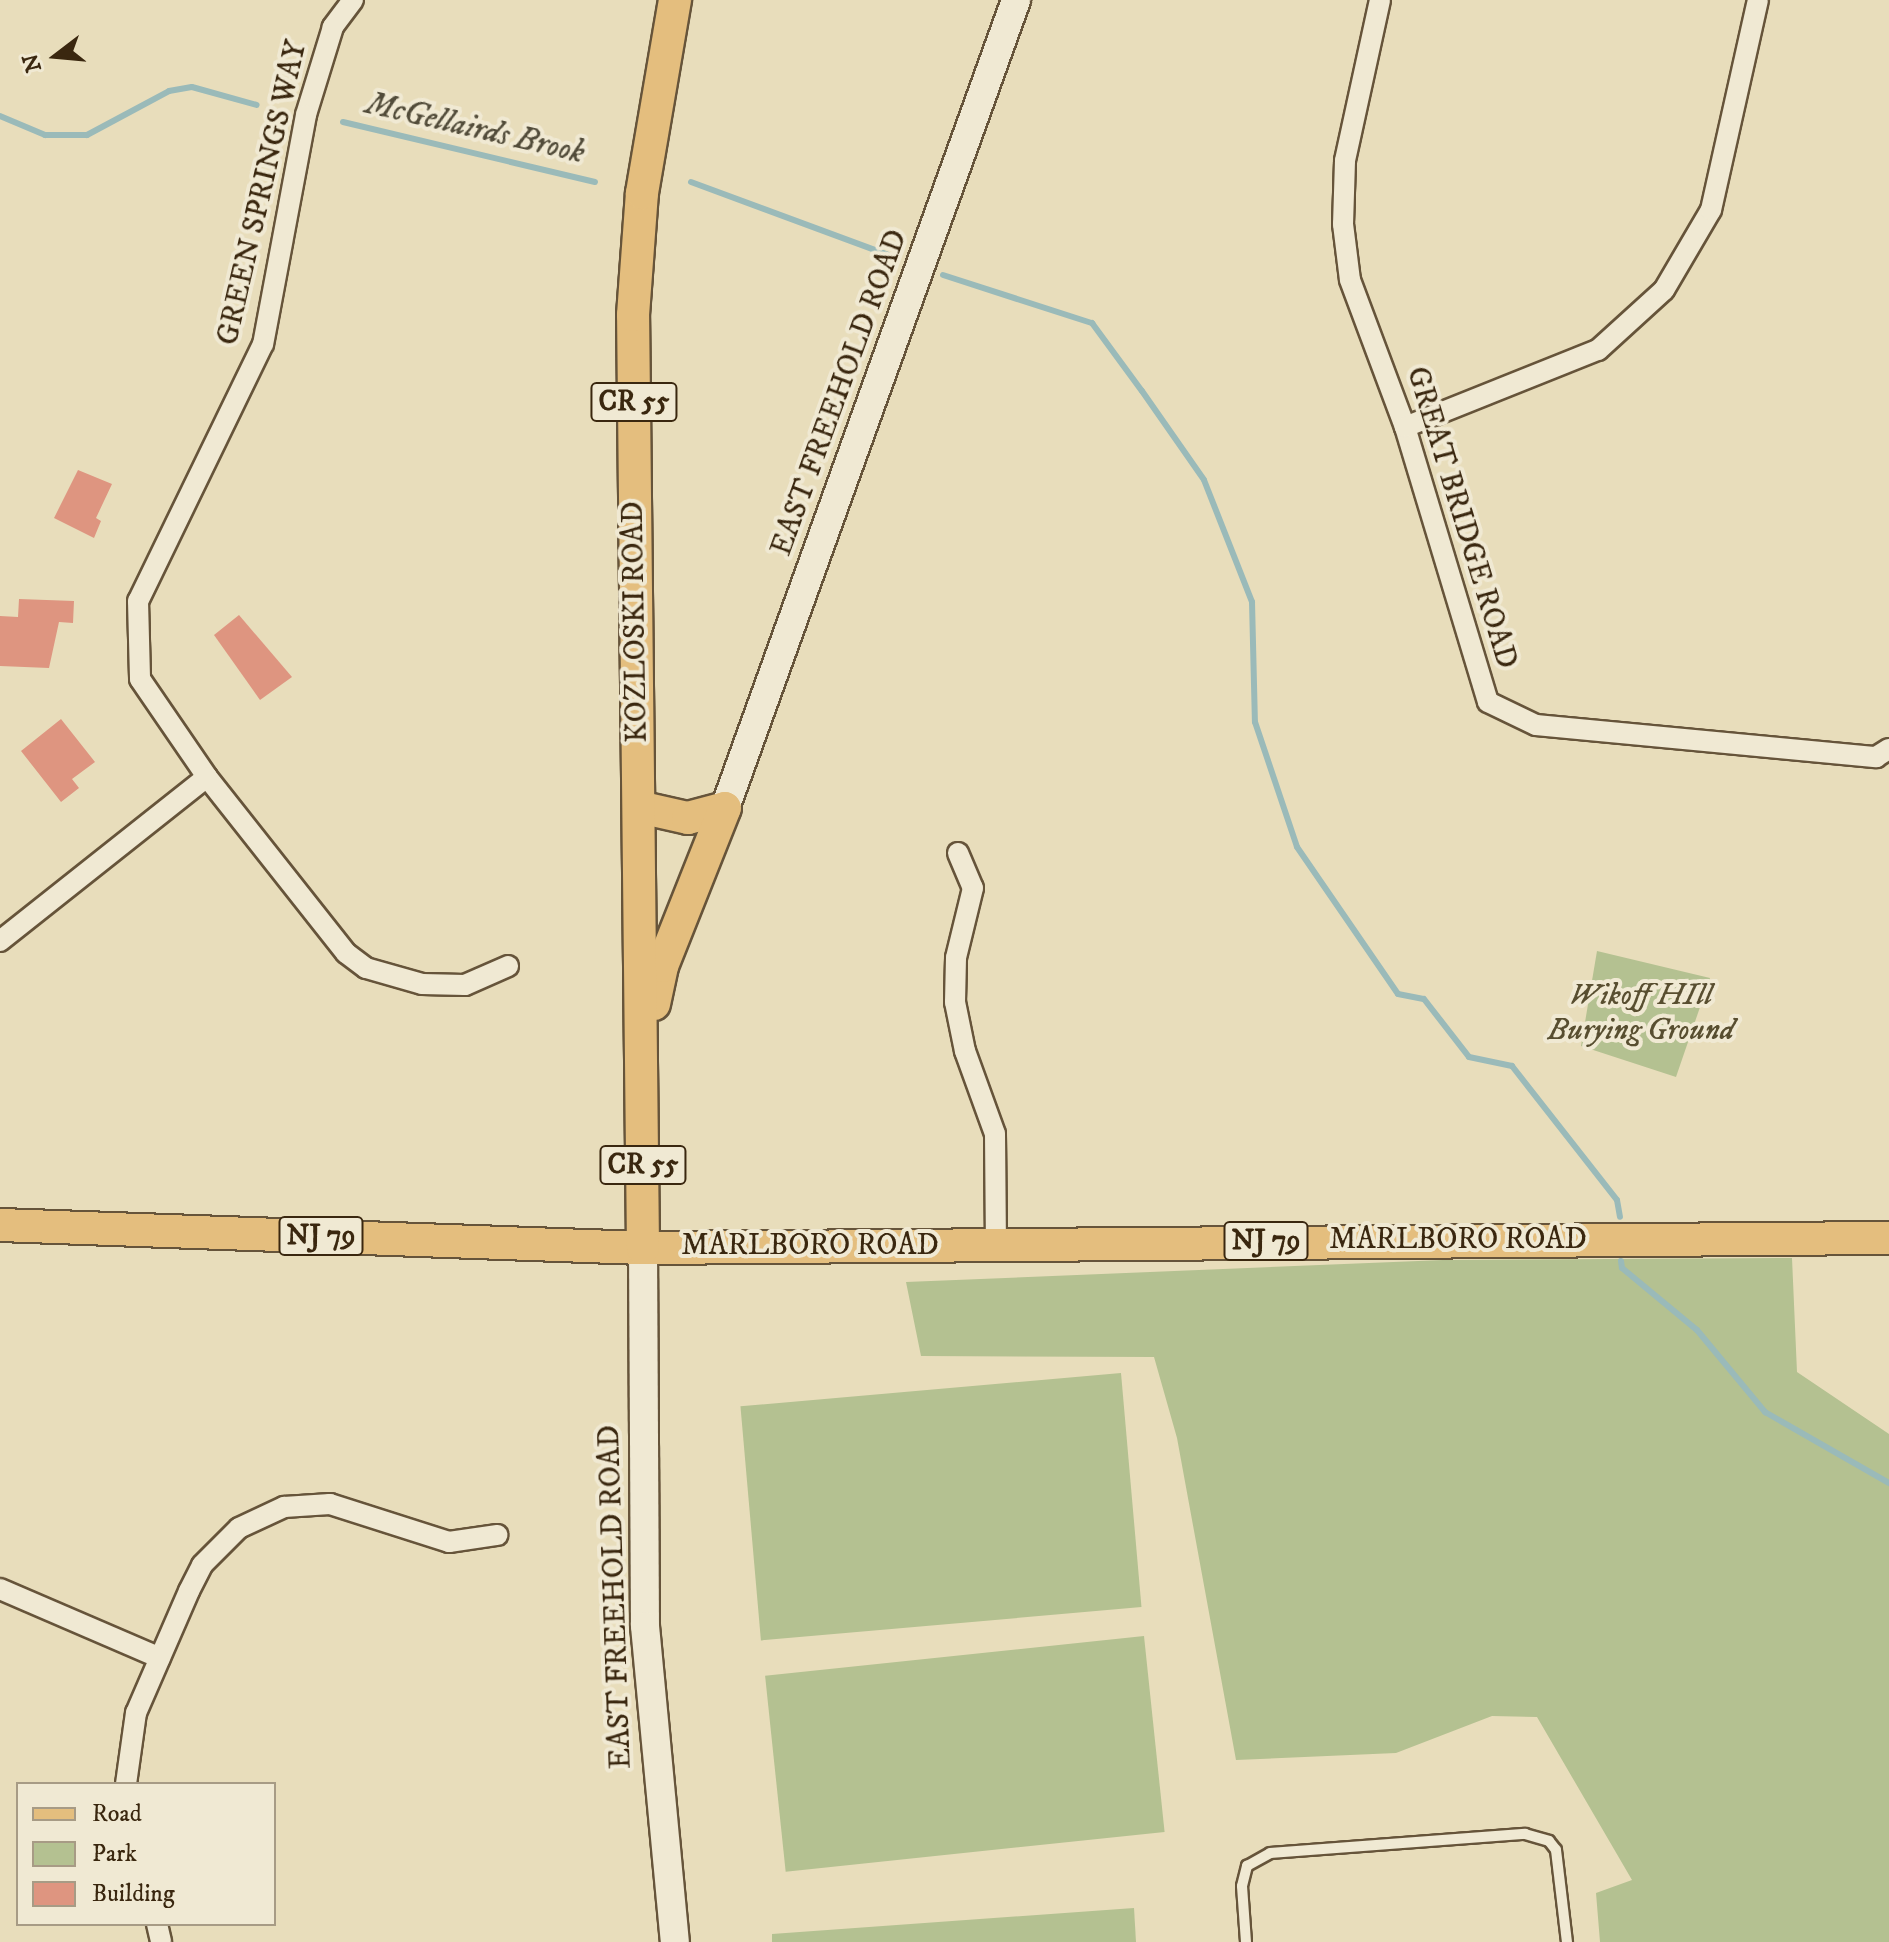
<!DOCTYPE html>
<html>
<head>
<meta charset="utf-8">
<style>
	body { margin:0 }
	#map { position:relative; width:1889px; height:1942px; overflow:hidden; background:#e8ddbb; font-family:"IM FELL DW Pica",serif }
	div>[style] { position:absolute }
	[style*='--x'] { left:calc(var(--x)*1px); top:calc(var(--y)*1px); width:calc(var(--w)*1px); rotate:calc(var(--a)*1deg) }
	.green>* { inset:0; background:#b4c191; transform-origin:0 0 }
	.stream>* { height:6px; margin:-3px; padding:0 3px; transform-origin:3px; border-radius:3px; background:#9abab9 }
	.building>* { inset:0; background:#de9580 }
	.roads { filter:drop-shadow(2px 0 #66543a) drop-shadow(-2px 0 #66543a) drop-shadow(0 2px #66543a) drop-shadow(0 -2px #66543a) }
	.lane>* { height:10px; margin:-5px; padding:0 5px; transform-origin:5px; border-radius:5px; background:#f0e9d3 }
	.street>* { height:20px; margin:-10px; padding:0 10px; transform-origin:10px; border-radius:10px; background:#f0e9d3 }
	.secondary>* { height:28px; margin:-14px; padding:0 14px; transform-origin:14px; border-radius:14px; background:#f0e9d3 }
	.primary>* { height:32px; margin:-16px; padding:0 16px; transform-origin:16px; border-radius:16px; background:#e4be7e }
	span { translate:-50% -50%; white-space:nowrap; text-align:center; line-height:1.15; -webkit-text-stroke:8px #f0e9d3; paint-order:stroke }
	.shield-label span { padding:2px 6px; background:#f0e9d3; border:2px solid; border-radius:6px; -webkit-text-stroke-width:0 }
	.shield-label { font-size:28px; color:#3a270f; font-weight:700 }
	.street-label { font-size:30px; color:#3a270f }
	.park-label { font-size:30px; color:#584e30; font-style:italic }
	.water-label { font-size:32px; color:#524c3a; font-style:italic }
	.legend { position:absolute; left:16px; top:1782px; width:260px; height:144px; box-sizing:border-box; background:#f0e9d3; border:2px solid #a79b85; margin:0; padding:10px 14px; list-style:none; font-size:24px; color:#3a270f }
	.legend li { display:flex; align-items:center; gap:16px; height:40px }
	.legend b { width:40px; border:2px solid #a79b85 }
	.north { position:absolute; left:16px; top:16px; width:80px; height:80px; -webkit-text-stroke:6px #f0e9d3; paint-order:stroke; rotate:254deg; font-size:22px; font-weight:700; line-height:32px; text-align:center; color:#3a270f }
	.north::after { content:''; display:block; margin:auto; width:28px; height:36px; background:#3a270f; clip-path:polygon(50% 0,100% 100%,50% 72%,0 100%) }
</style>
</head>
<body>
<div id="map">
	<div class="green">
		<div style="clip-path:polygon(1597px 951px,1710px 978px,1676px 1077px,1581px 1046px)"></div>
		<div style="clip-path:polygon(1792px 1258px,1797px 1372px,1889px 1434px,1889px 1942px,1600px 1942px,1596px 1893px,1632px 1880px,1537px 1717px,1492px 1716px,1396px 1753px,1236px 1760px,1177px 1438px,1154px 1357px,921px 1356px,906px 1282px,1443px 1260px)"></div>
		<div style="left:1121px;top:1373px;width:235px;height:382px;rotate:85deg"></div>
		<div style="left:1144px;top:1636px;width:197px;height:381px;rotate:84deg"></div>
		<div style="clip-path:polygon(1134px 1908px,1136px 1942px,772px 1942px,772px 1934px)"></div>
	</div>
	<div class="stream">
		<div style="--x:0;--y:116;--w:49;--a:22.9"></div>
		<div style="--x:45;--y:135;--w:42;--a:0"></div>
		<div style="--x:87;--y:135;--w:93;--a:-28.2"></div>
		<div style="--x:169;--y:91;--w:23;--a:-10"></div>
		<div style="--x:192;--y:87;--w:67;--a:15.5"></div>
		<div style="--x:343;--y:122;--w:259;--a:13.4"></div>
		<div style="--x:691;--y:182;--w:216;--a:20.3"></div>
		<div style="--x:943;--y:275;--w:157;--a:17.9"></div>
		<div style="--x:1092;--y:323;--w:84;--a:53.7"></div>
		<div style="--x:1142;--y:391;--w:108;--a:55.1"></div>
		<div style="--x:1204;--y:480;--w:131;--a:68.5"></div>
		<div style="--x:1252;--y:602;--w:120;--a:88.6"></div>
		<div style="--x:1255;--y:722;--w:132;--a:71.4"></div>
		<div style="--x:1297;--y:847;--w:178;--a:55.5"></div>
		<div style="--x:1398;--y:994;--w:26;--a:11"></div>
		<div style="--x:1424;--y:999;--w:73;--a:52.2"></div>
		<div style="--x:1469;--y:1057;--w:44;--a:11.8"></div>
		<div style="--x:1512;--y:1066;--w:170;--a:51.9"></div>
		<div style="--x:1617;--y:1200;--w:17;--a:80"></div>
		<div style="--x:1621;--y:1261;--w:7;--a:82"></div>
		<div style="--x:1622;--y:1268;--w:97;--a:39.6"></div>
		<div style="--x:1697;--y:1330;--w:107;--a:50.3"></div>
		<div style="--x:1765;--y:1412;--w:143;--a:29.8"></div>
	</div>
	<div class="building">
		<div style="clip-path:polygon(78px 470px,112px 484px,96px 518px,101px 521px,94px 538px,54px 518px)"></div>
		<div style="clip-path:polygon(19px 599px,74px 601px,73px 623px,59px 622px,49px 668px,0 666px,0 616px,18px 617px)"></div>
		<div style="clip-path:polygon(239px 615px,292px 677px,260px 700px,214px 635px)"></div>
		<div style="clip-path:polygon(61px 719px,95px 762px,72px 779px,79px 788px,61px 802px,21px 751px)"></div>
	</div>
	<div class="roads">
		<div class="lane">
			<div style="--x:1246;--y:1942;--w:56;--a:-94.1"></div>
			<div style="--x:1242;--y:1886;--w:21;--a:-76"></div>
			<div style="--x:1247;--y:1866;--w:26;--a:-29"></div>
			<div style="--x:1270;--y:1853;--w:256;--a:-4.3"></div>
			<div style="--x:1525;--y:1834;--w:25;--a:16"></div>
			<div style="--x:1549;--y:1841;--w:11;--a:52"></div>
			<div style="--x:1556;--y:1850;--w:93;--a:83.2"></div>
		</div>
		<div class="street">
			<div style="--x:353;--y:0;--w:34;--a:127"></div>
			<div style="--x:333;--y:27;--w:92;--a:107.1"></div>
			<div style="--x:306;--y:115;--w:233;--a:100.6"></div>
			<div style="--x:263;--y:344;--w:286;--a:115.9"></div>
			<div style="--x:138;--y:601;--w:78;--a:88.5"></div>
			<div style="--x:140;--y:679;--w:119;--a:55.6"></div>
			<div style="--x:207;--y:777;--w:224;--a:51.7"></div>
			<div style="--x:346;--y:953;--w:25;--a:37"></div>
			<div style="--x:366;--y:968;--w:58;--a:15.9"></div>
			<div style="--x:422;--y:984;--w:43;--a:1.3"></div>
			<div style="--x:465;--y:985;--w:47;--a:-23.8"></div>
			<div style="--x:1380;--y:0;--w:165;--a:102.3"></div>
			<div style="--x:1345;--y:161;--w:63;--a:91.8"></div>
			<div style="--x:1343;--y:224;--w:56;--a:82.9"></div>
			<div style="--x:1350;--y:280;--w:157;--a:69.5"></div>
			<div style="--x:1405;--y:427;--w:287;--a:73.2"></div>
			<div style="--x:1488;--y:702;--w:53;--a:25.6"></div>
			<div style="--x:1536;--y:725;--w:342;--a:5.4"></div>
			<div style="--x:1876;--y:757;--w:15;--a:-32"></div>
			<div style="--x:1405;--y:427;--w:208;--a:-21.8"></div>
			<div style="--x:1598;--y:350;--w:89;--a:-42.3"></div>
			<div style="--x:1664;--y:290;--w:93;--a:-59.6"></div>
			<div style="--x:1711;--y:210;--w:215;--a:-77.4"></div>
			<div style="--x:958;--y:853;--w:38;--a:67"></div>
			<div style="--x:973;--y:888;--w:72;--a:103.7"></div>
			<div style="--x:956;--y:958;--w:44;--a:91.3"></div>
			<div style="--x:955;--y:1002;--w:50;--a:78.5"></div>
			<div style="--x:965;--y:1051;--w:88;--a:70.1"></div>
			<div style="--x:995;--y:1134;--w:111;--a:89.5"></div>
			<div style="--x:0;--y:941;--w:264;--a:-38.4"></div>
			<div style="--x:0;--y:1589;--w:174;--a:23.3"></div>
			<div style="--x:126;--y:1784;--w:72;--a:-82"></div>
			<div style="--x:136;--y:1713;--w:133;--a:-66.5"></div>
			<div style="--x:189;--y:1591;--w:29;--a:-63"></div>
			<div style="--x:202;--y:1565;--w:52;--a:-45"></div>
			<div style="--x:239;--y:1528;--w:50;--a:-25"></div>
			<div style="--x:284;--y:1507;--w:46;--a:-3.7"></div>
			<div style="--x:330;--y:1504;--w:125;--a:17.7"></div>
			<div style="--x:449;--y:1542;--w:49;--a:-8.3"></div>
			<div style="--x:157;--y:1924;--w:18;--a:77"></div>
		</div>
		<div class="secondary">
			<div style="--x:725;--y:808;--w:859;--a:-70.19"></div>
			<div style="--x:643;--y:1248;--w:378;--a:89.7"></div>
			<div style="--x:645;--y:1626;--w:317;--a:84.6"></div>
		</div>
		<div class="primary">
			<div style="--x:639;--y:807;--w:50;--a:12.7"></div>
			<div style="--x:688;--y:818;--w:38;--a:-15"></div>
			<div style="--x:654;--y:1004;--w:39;--a:-78"></div>
			<div style="--x:662;--y:966;--w:170;--a:-68.3"></div>
			<div style="--x:0;--y:1225;--w:643;--a:2.05"></div>
			<div style="--x:643;--y:1248;--w:1246;--a:-0.46"></div>
			<div style="--x:643;--y:1248;--w:933;--a:-90.61"></div>
			<div style="--x:633;--y:315;--w:122;--a:-85.8"></div>
			<div style="--x:642;--y:193;--w:196;--a:-80.3"></div>
		</div>
	</div>
	<div class="shield-label">
		<span style="left:634px;top:402px">CR 55</span>
		<span style="left:643px;top:1165px">CR 55</span>
		<span style="left:321px;top:1236px">NJ 79</span>
		<span style="left:1266px;top:1241px">NJ 79</span>
	</div>
	<div class="street-label">
		<span style="left:263px;top:193px;rotate:-77deg">GREEN SPRINGS WAY</span>
		<span style="left:840px;top:393px;rotate:-70deg">EAST FREEHOLD ROAD</span>
		<span style="left:1461px;top:518px;rotate:73deg">GREAT BRIDGE ROAD</span>
		<span style="left:636px;top:622px;rotate:-91deg">KOZLOSKI ROAD</span>
		<span style="left:1458px;top:1240px">MARLBORO ROAD</span>
		<span style="left:810px;top:1246px">MARLBORO ROAD</span>
		<span style="left:616px;top:1597px;rotate:-92deg">EAST FREEHOLD ROAD</span>
	</div>
	<div class="park-label">
		<span style="left:1641px;top:1013px">Wikoff HIll<br>Burying Ground</span>
	</div>
	<div class="water-label">
		<span style="left:475px;top:129px;rotate:13deg">McGellairds Brook</span>
	</div>
	<ul class="legend">
	<li><b style="height:10px;background:#e4be7e"></b>Road</li>
	<li><b style="height:22px;background:#b4c191"></b>Park</li>
	<li><b style="height:22px;background:#de9580"></b>Building</li>
	</ul>
	<div class="north">N</div>
</div>
</body>
</html>
